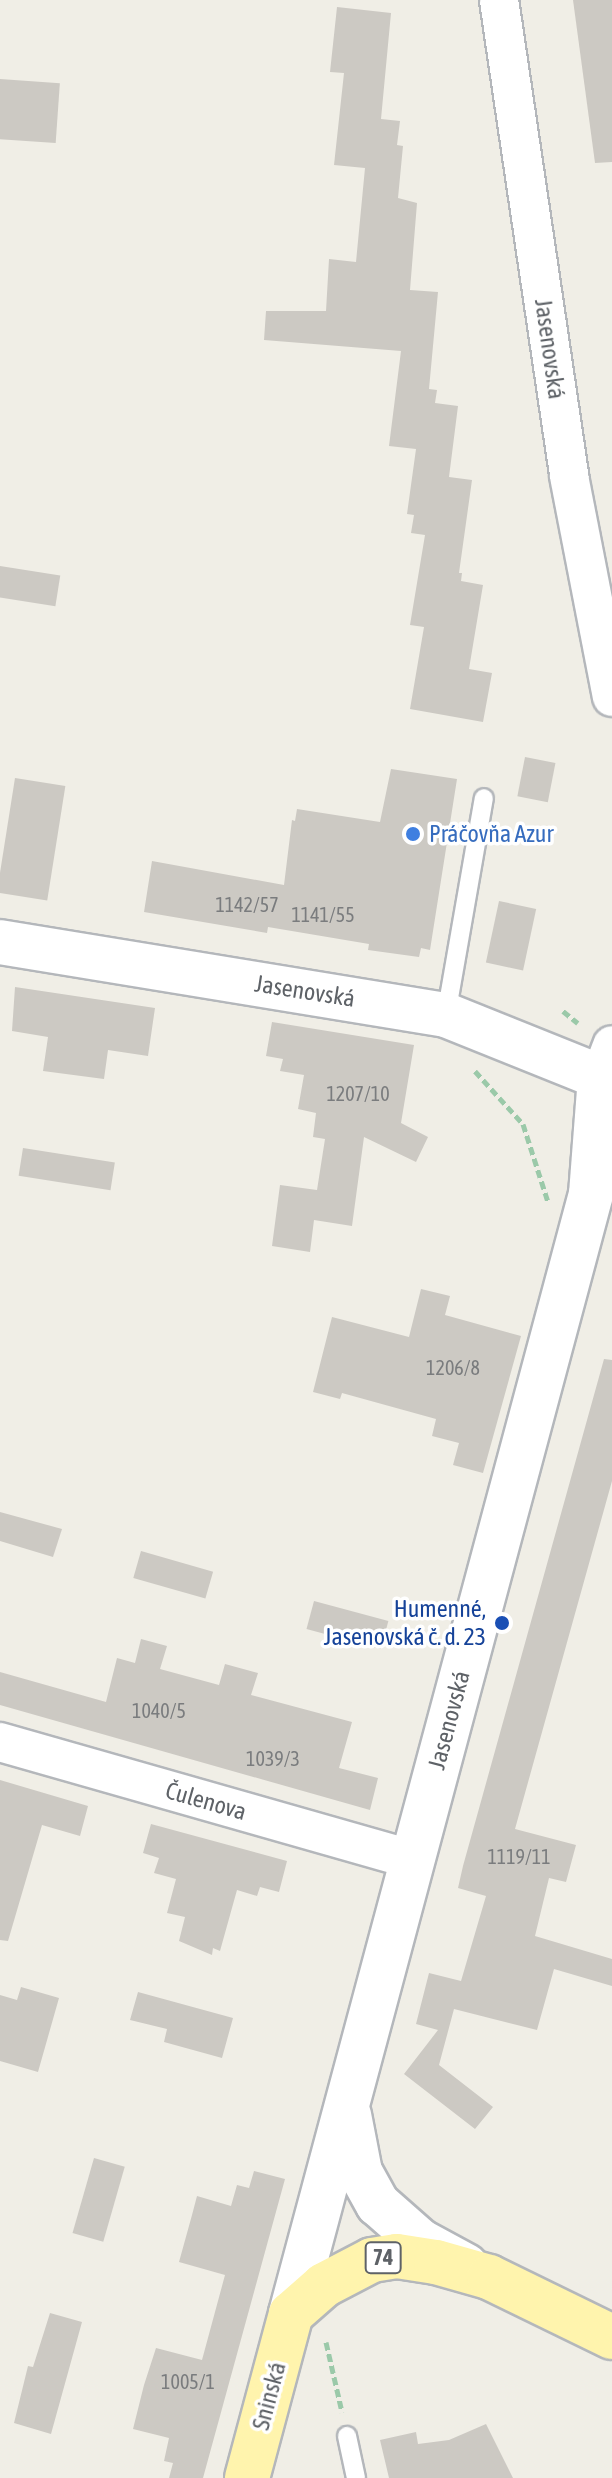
<!DOCTYPE html>
<html>
<head>
<meta charset="utf-8">
<style>
	body { margin:0 }
	#map { position:relative; width:612px; height:2478px; overflow:hidden; background:#f0eee6; font-family:"Asap Condensed",sans-serif }
	div>[style] { position:absolute }
	[style*='--x'] { left:calc(var(--x)*1px); top:calc(var(--y)*1px); width:calc(var(--w)*1px); rotate:calc(var(--a)*1deg) }
	.building>* { inset:0; background:#ccc9c3; transform-origin:0 0 }
	.path>* { height:5px; margin-top:-2.5px; transform-origin:0; background:repeating-linear-gradient(90deg,#9bc9a9 0 8px,transparent 0 12px) }
	.roads { filter:drop-shadow(2px 0 #b4b7bb) drop-shadow(-2px 0 #b4b7bb) drop-shadow(0 2px #b4b7bb) drop-shadow(0 -2px #b4b7bb) }
	.lane>* { height:18px; margin:-9px; padding:0 9px; transform-origin:9px; border-radius:9px; background:#fff }
	.street>* { height:38px; margin:-19px; padding:0 19px; transform-origin:19px; border-radius:19px; background:#fff }
	.secondary>* { height:44px; margin:-22px; padding:0 22px; transform-origin:22px; border-radius:22px; background:#fff }
	.primary>* { height:44px; margin:-22px; padding:0 22px; transform-origin:22px; border-radius:22px; background:#fff4ad }
	.dots>* { width:22px; height:22px; translate:-50% -50%; box-sizing:border-box; border:4px solid #fff; border-radius:50% }
	span { translate:-50% -50%; white-space:nowrap; text-align:center; line-height:1.15; -webkit-text-stroke:7px #fff; paint-order:stroke }
	.number-label { font-size:20px; color:#7a7c7e }
	.number-label span { -webkit-text-stroke-width:0 }
	.shield-label span { padding:2px 6px; background:#fff; border:2px solid; border-radius:6px; -webkit-text-stroke-width:0 }
	.shield-label { font-size:22px; color:#5e6267; font-weight:700 }
	.street-label { font-size:24px; color:#5e6267 }
	.shop-label { font-size:24px; color:#366cbe }
	.left { translate:0 -50%; text-align:left }
	.transit-label { font-size:24px; color:#164399 }
	.right { translate:-100% -50%; text-align:right }
</style>
</head>
<body>
<div id="map">
	<div class="building">
		<div style="clip-path:polygon(573px 0,612px 0,612px 162px,595px 163px)"></div>
		<div style="clip-path:polygon(337px 7px,391px 13px,381px 119px,400px 121px,397px 145px,403px 146px,398px 198px,417px 203px,410px 290px,438px 292px,429px 389px,437px 390px,435px 403px,458px 406px,449px 477px,472px 480px,459px 573px,462px 573px,461px 581px,483px 585px,469px 669px,492px 673px,483px 722px,410px 709px,424px 627px,410px 625px,425px 535px,411px 533px,414px 515px,407px 514px,416px 449px,389px 446px,401px 351px,264px 340px,266px 311px,326px 311px,329px 259px,356px 262px,365px 168px,334px 165px,344px 73px,330px 72px)"></div>
		<div style="left:0;top:79px;width:60px;height:60px;rotate:4deg"></div>
		<div style="left:0;top:566px;width:61px;height:31px;rotate:9deg"></div>
		<div style="left:525px;top:757px;width:31px;height:40px;rotate:11deg"></div>
		<div style="clip-path:polygon(391px 769px,457px 779px,430px 950px,421px 948px,419px 957px,368px 950px,369px 944px,268px 927px,267px 933px,144px 912px,152px 861px,284px 885px,292px 820px,295px 821px,297px 809px,380px 822px)"></div>
		<div style="left:15px;top:778px;width:51px;height:116px;rotate:9deg"></div>
		<div style="left:499px;top:901px;width:38px;height:63px;rotate:12deg"></div>
		<div style="clip-path:polygon(15px 987px,155px 1008px,148px 1056px,108px 1050px,104px 1079px,43px 1071px,48px 1037px,12px 1031px)"></div>
		<div style="clip-path:polygon(272px 1022px,414px 1045px,401px 1123px,428px 1137px,416px 1162px,364px 1137px,352px 1226px,314px 1220px,310px 1252px,272px 1246px,280px 1185px,317px 1190px,325px 1139px,313px 1137px,316px 1113px,298px 1109px,304px 1075px,280px 1071px,283px 1059px,266px 1056px)"></div>
		<div style="left:23px;top:1148px;width:93px;height:28px;rotate:9deg"></div>
		<div style="clip-path:polygon(421px 1289px,450px 1296px,445px 1315px,521px 1336px,483px 1473px,453px 1465px,459px 1443px,432px 1436px,436px 1419px,342px 1393px,340px 1399px,313px 1392px,332px 1317px,409px 1337px)"></div>
		<div style="clip-path:polygon(604px 1359px,612px 1360px,612px 1481px,515px 1829px,576px 1845px,566px 1882px,549px 1878px,535px 1936px,612px 1959px,612px 1986px,554px 1969px,537px 2030px,454px 2009px,439px 2065px,493px 2107px,475px 2129px,404px 2074px,438px 2030px,416px 2024px,429px 1973px,461px 1981px,486px 1896px,458px 1888px,463px 1866px)"></div>
		<div style="clip-path:polygon(0 1512px,62px 1529px,53px 1557px,0 1541px)"></div>
		<div style="left:141px;top:1551px;width:75px;height:28px;rotate:16deg"></div>
		<div style="left:314px;top:1601px;width:77px;height:29px;rotate:15deg"></div>
		<div style="clip-path:polygon(141px 1639px,167px 1646px,160px 1669px,219px 1685px,225px 1664px,258px 1673px,251px 1695px,352px 1722px,339px 1768px,378px 1778px,370px 1810px,0 1705px,0 1672px,106px 1702px,117px 1658px,135px 1663px)"></div>
		<div style="clip-path:polygon(0 1780px,88px 1806px,80px 1836px,42px 1825px,8px 1941px,0 1940px)"></div>
		<div style="clip-path:polygon(151px 1824px,287px 1861px,279px 1892px,260px 1887px,257px 1896px,237px 1890px,220px 1951px,213px 1948px,212px 1955px,179px 1941px,185px 1917px,167px 1913px,176px 1879px,154px 1873px,159px 1858px,143px 1853px)"></div>
		<div style="clip-path:polygon(21px 1987px,59px 1998px,38px 2072px,0 2061px,0 1995px,17px 2000px)"></div>
		<div style="clip-path:polygon(138px 1992px,233px 2018px,222px 2058px,164px 2042px,167px 2029px,130px 2020px)"></div>
		<div style="left:94px;top:2158px;width:32px;height:78px;rotate:16deg"></div>
		<div style="clip-path:polygon(254px 2171px,285px 2179px,203px 2478px,169px 2478px,173px 2463px,164px 2461px,169px 2438px,133px 2429px,144px 2385px,156px 2348px,202px 2360px,225px 2275px,179px 2262px,192px 2215px,197px 2196px,231px 2206px,237px 2185px,249px 2188px)"></div>
		<div style="clip-path:polygon(50px 2313px,82px 2322px,51px 2434px,14px 2423px,28px 2366px,33px 2367px)"></div>
		<div style="clip-path:polygon(486px 2424px,513px 2478px,389px 2478px,380px 2440px,416px 2432px,418px 2444px,449px 2440px)"></div>
	</div>
	<div class="path">
		<div style="--x:563;--y:1011;--w:19;--a:39"></div>
		<div style="--x:475;--y:1071;--w:72;--a:47.8"></div>
		<div style="--x:523;--y:1124;--w:82;--a:72.2"></div>
		<div style="--x:326;--y:2342;--w:72;--a:77.1"></div>
	</div>
	<div class="roads">
		<div class="lane">
			<div style="--x:446;--y:1015;--w:220;--a:-80.1"></div>
			<div style="--x:347;--y:2436;--w:43;--a:77.9"></div>
		</div>
		<div class="street">
			<div style="--x:499;--y:0;--w:481;--a:81.6"></div>
			<div style="--x:569;--y:476;--w:225;--a:79"></div>
			<div style="--x:600;--y:1077;--w:34;--a:-69"></div>
			<div style="--x:0;--y:1742;--w:427;--a:15.9"></div>
		</div>
		<div class="secondary">
			<div style="--x:0;--y:942;--w:452;--a:9.3"></div>
			<div style="--x:446;--y:1015;--w:166;--a:21.9"></div>
			<div style="--x:600;--y:1077;--w:117;--a:94.4"></div>
			<div style="--x:591;--y:1194;--w:1159;--a:105"></div>
			<div style="--x:349;--y:2115;--w:58;--a:79.1"></div>
			<div style="--x:360;--y:2172;--w:37;--a:61"></div>
			<div style="--x:378;--y:2204;--w:56;--a:41.4"></div>
			<div style="--x:420;--y:2241;--w:52;--a:28.5"></div>
		</div>
		<div class="primary">
			<div style="--x:247;--y:2478;--w:170;--a:-75"></div>
			<div style="--x:291;--y:2314;--w:44;--a:-41.3"></div>
			<div style="--x:324;--y:2285;--w:54;--a:-27.5"></div>
			<div style="--x:372;--y:2260;--w:25;--a:-9"></div>
			<div style="--x:397;--y:2256;--w:39;--a:9"></div>
			<div style="--x:436;--y:2262;--w:55;--a:15.8"></div>
			<div style="--x:489;--y:2277;--w:137;--a:26"></div>
		</div>
	</div>
	<div class="dots">
		<div style="left:413px;top:834px;background:#3f7fe0"></div>
		<div style="left:502px;top:1623px;background:#1a4fb4"></div>
	</div>
	<div class="number-label">
		<span style="left:247px;top:904px">1142/57</span>
		<span style="left:323px;top:914px">1141/55</span>
		<span style="left:358px;top:1093px">1207/10</span>
		<span style="left:453px;top:1367px">1206/8</span>
		<span style="left:159px;top:1710px">1040/5</span>
		<span style="left:273px;top:1758px">1039/3</span>
		<span style="left:519px;top:1856px">1119/11</span>
		<span style="left:188px;top:2381px">1005/1</span>
	</div>
	<div class="shield-label">
		<span style="left:383px;top:2258px">74</span>
	</div>
	<div class="street-label">
		<span style="left:550px;top:349px;rotate:82deg">Jasenovská</span>
		<span style="left:305px;top:991px;rotate:9deg">Jasenovská</span>
		<span style="left:449px;top:1720px;rotate:-75deg">Jasenovská</span>
		<span style="left:206px;top:1801px;rotate:16deg">Čulenova</span>
		<span style="left:269px;top:2396px;rotate:-75deg">Sninská</span>
	</div>
	<div class="shop-label">
		<span class="left" style="left:429px;top:834px">Práčovňa Azur</span>
	</div>
	<div class="transit-label">
		<span class="right" style="left:486px;top:1623px">Humenné,<br>Jasenovská č. d. 23</span>
	</div>
</div>
</body>
</html>
